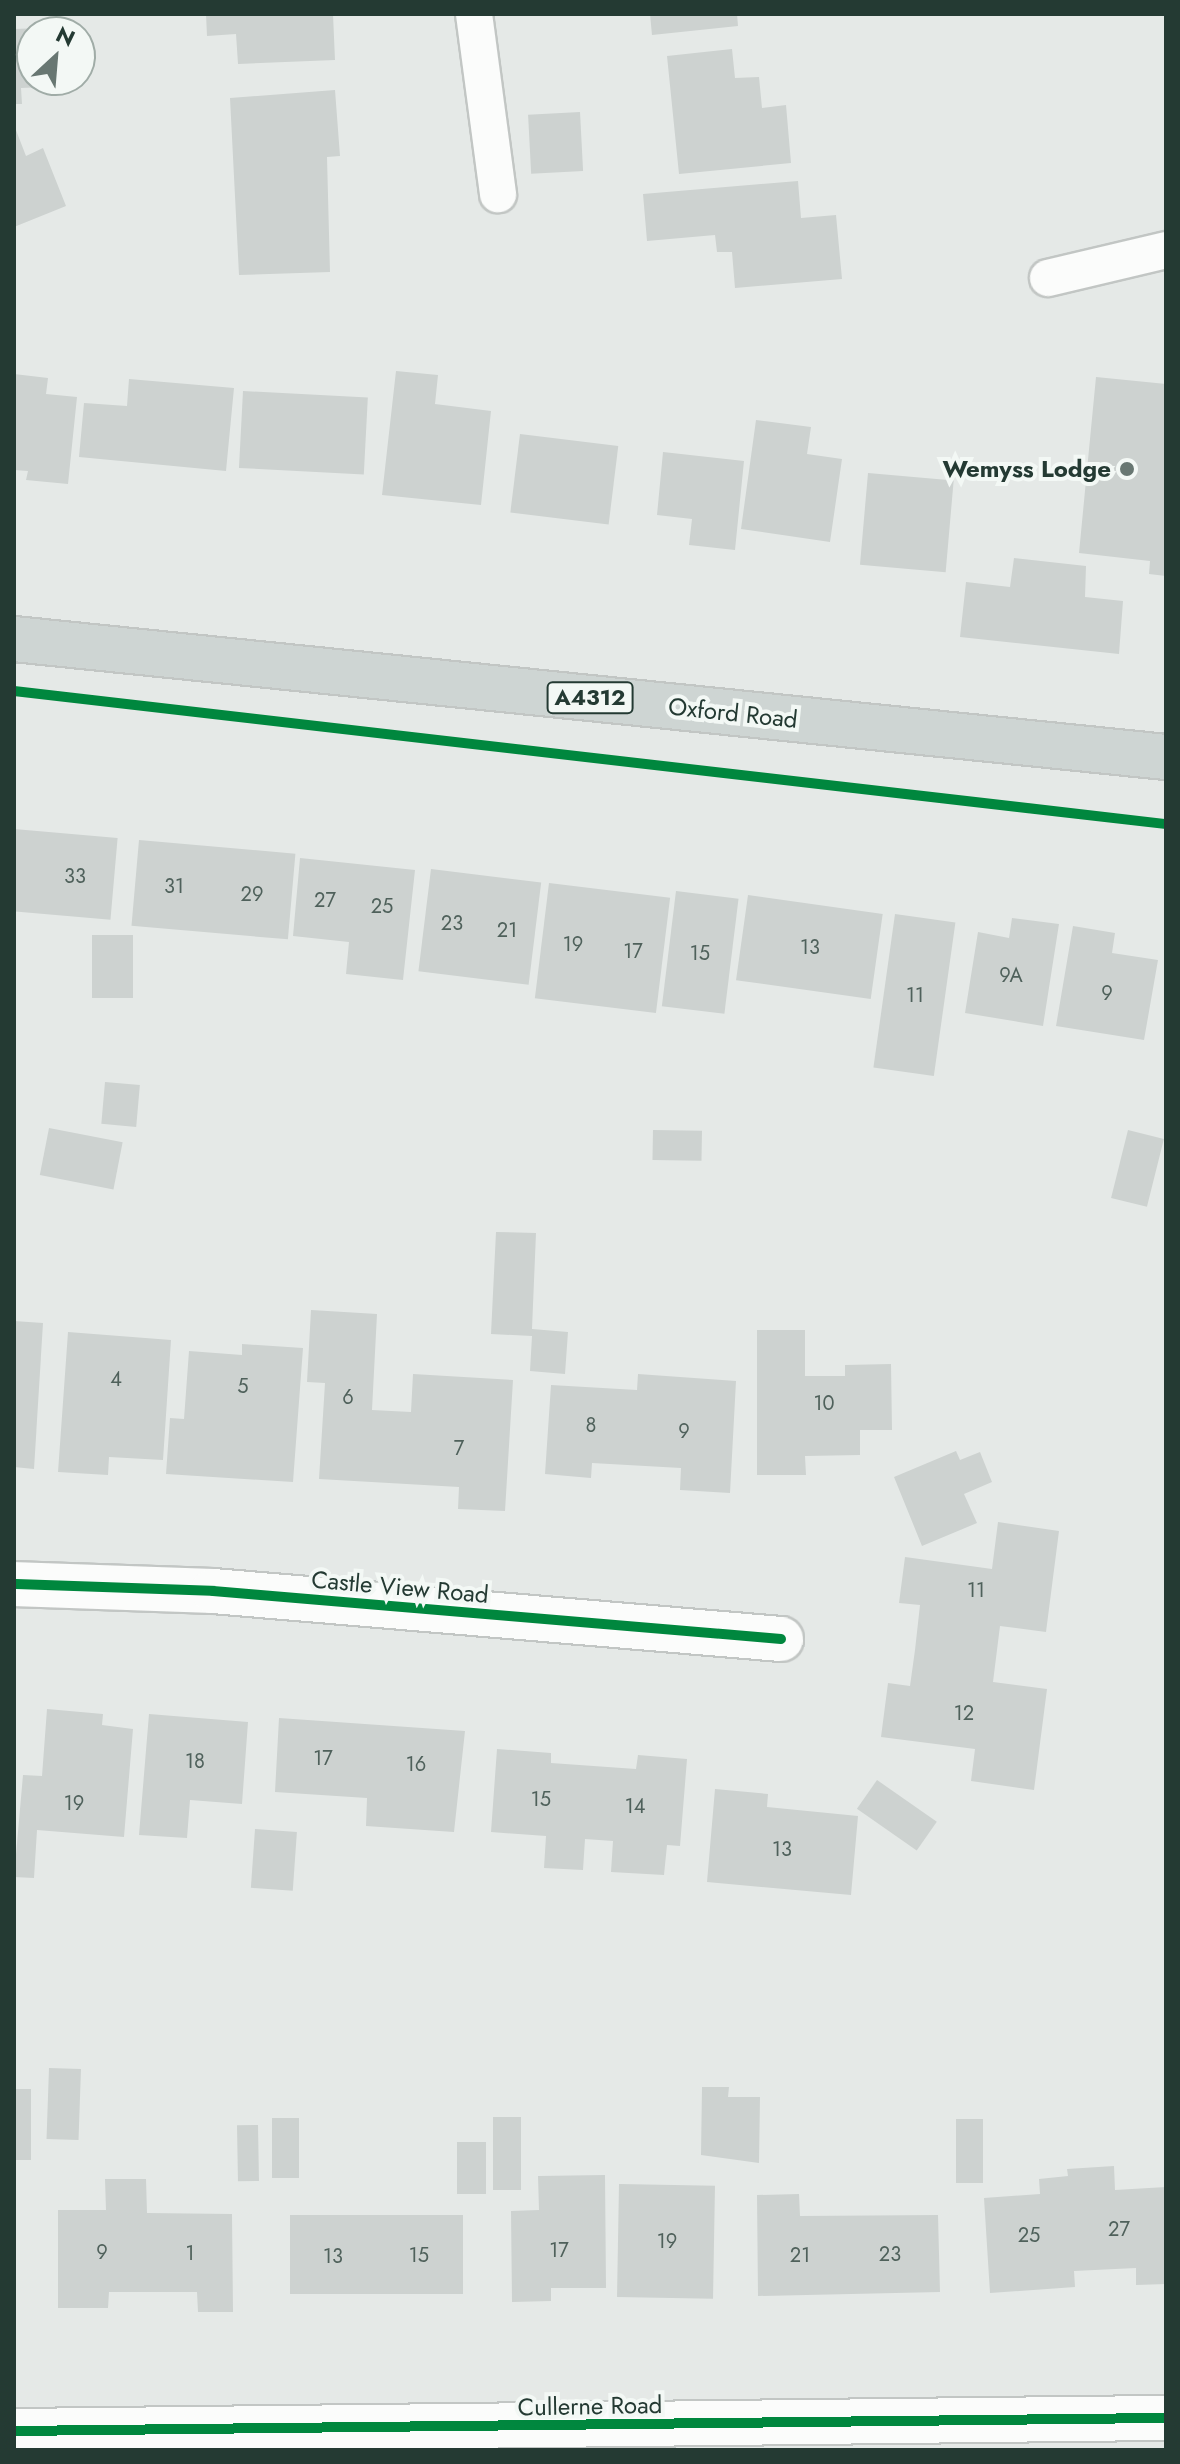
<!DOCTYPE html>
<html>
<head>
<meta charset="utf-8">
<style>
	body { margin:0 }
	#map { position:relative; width:1180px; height:2464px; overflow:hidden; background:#e5e9e7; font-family:Jost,sans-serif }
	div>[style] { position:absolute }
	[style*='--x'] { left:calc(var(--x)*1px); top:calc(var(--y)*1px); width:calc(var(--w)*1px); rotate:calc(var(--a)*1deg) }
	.building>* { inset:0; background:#cdd2d0; transform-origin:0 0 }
	.roads { filter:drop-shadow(2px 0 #c2c6c4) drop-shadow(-2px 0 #c2c6c4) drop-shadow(0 2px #c2c6c4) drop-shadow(0 -2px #c2c6c4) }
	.lane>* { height:36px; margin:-18px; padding:0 18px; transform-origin:18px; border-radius:18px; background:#fbfcfb }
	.street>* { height:44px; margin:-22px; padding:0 22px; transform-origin:22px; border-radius:22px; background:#fbfcfb }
	.primary>* { height:44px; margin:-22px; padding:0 22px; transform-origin:22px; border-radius:22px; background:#ced5d3 }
	.cycleway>* { height:10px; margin:-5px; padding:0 5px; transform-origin:5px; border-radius:5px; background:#00873e }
	.dots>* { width:22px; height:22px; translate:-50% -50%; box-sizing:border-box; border:4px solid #f3f8f5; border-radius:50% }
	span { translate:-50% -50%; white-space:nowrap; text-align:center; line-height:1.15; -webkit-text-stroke:8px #f3f8f5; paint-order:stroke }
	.number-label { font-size:20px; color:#4f615b }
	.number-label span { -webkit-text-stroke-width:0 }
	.shield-label span { padding:2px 6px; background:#f3f8f5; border:2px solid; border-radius:6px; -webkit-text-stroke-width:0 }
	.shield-label { font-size:22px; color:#243a33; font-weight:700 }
	.poi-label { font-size:24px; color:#243a33; font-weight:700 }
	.right { translate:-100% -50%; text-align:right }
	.street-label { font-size:24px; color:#243a33 }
	.frame { position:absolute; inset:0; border:16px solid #243a33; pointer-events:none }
	.north { position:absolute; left:16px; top:16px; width:80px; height:80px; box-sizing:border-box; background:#f3f8f5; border:2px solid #a0aca7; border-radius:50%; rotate:26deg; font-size:22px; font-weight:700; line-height:32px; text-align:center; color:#243a33 }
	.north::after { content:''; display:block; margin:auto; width:28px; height:36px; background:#687772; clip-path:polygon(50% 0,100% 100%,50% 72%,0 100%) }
</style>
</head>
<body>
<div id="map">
	<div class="building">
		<div style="clip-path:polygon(206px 14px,333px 14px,335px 60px,238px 64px,236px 34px,207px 36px)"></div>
		<div style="clip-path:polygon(650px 14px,737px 14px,738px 26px,652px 35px)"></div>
		<div style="clip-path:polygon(43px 28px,32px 32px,32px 80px,45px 80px,46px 87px,21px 88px,22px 104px,14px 104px,14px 29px)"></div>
		<div style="clip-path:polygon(732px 49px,735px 78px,759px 77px,762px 108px,786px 105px,791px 163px,679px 174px,667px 56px)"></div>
		<div style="clip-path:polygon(335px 90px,340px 156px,327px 157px,330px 272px,239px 275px,230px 98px)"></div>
		<div style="left:580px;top:112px;width:59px;height:52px;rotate:87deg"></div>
		<div style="clip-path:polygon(14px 125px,26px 156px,43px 148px,66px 206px,14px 227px)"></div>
		<div style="clip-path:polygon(798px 181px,801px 218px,836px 215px,842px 279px,735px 288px,732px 252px,717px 252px,715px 235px,647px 241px,643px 194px)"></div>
		<div style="clip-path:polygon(396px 371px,438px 375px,435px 404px,491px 411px,481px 505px,382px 495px)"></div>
		<div style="clip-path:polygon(14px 374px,48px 378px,46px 394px,77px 397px,68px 484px,26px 480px,28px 471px,14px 470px)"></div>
		<div style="clip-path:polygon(1096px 377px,1166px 384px,1166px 576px,1149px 574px,1150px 561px,1079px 553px)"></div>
		<div style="clip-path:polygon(129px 379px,234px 388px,226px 471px,79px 457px,84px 403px,127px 406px)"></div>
		<div style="left:243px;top:391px;width:125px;height:77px;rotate:3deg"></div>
		<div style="clip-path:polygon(756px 420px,811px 427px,807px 454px,842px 459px,830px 542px,741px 529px)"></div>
		<div style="left:520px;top:434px;width:99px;height:79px;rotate:7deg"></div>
		<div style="clip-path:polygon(663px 452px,744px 461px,735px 550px,689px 545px,692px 519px,657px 515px)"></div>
		<div style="left:868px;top:473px;width:86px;height:92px;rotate:5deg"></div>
		<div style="clip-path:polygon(1014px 558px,1086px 566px,1085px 597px,1123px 601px,1119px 654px,960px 637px,966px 582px,1010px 587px)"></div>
		<div style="left:14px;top:829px;width:104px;height:82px;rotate:5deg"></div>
		<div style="left:139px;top:840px;width:157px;height:86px;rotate:5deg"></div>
		<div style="clip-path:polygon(300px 858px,415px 870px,403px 980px,346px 974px,349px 942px,293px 936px)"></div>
		<div style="left:431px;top:869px;width:111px;height:103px;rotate:7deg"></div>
		<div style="left:549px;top:883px;width:122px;height:116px;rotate:7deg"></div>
		<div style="left:676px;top:891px;width:63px;height:116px;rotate:7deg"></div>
		<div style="left:748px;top:895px;width:136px;height:86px;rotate:8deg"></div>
		<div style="left:895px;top:914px;width:61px;height:155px;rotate:8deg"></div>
		<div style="clip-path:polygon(1012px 918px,1059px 924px,1043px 1026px,965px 1013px,978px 932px,1009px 938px)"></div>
		<div style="clip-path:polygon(1073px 926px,1115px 933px,1112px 953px,1158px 960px,1144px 1040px,1056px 1026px)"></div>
		<div style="left:92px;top:935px;width:41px;height:63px"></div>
		<div style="left:105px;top:1082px;width:35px;height:42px;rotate:5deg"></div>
		<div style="left:49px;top:1128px;width:75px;height:48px;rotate:11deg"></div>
		<div style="left:653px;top:1130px;width:49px;height:30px;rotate:1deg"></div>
		<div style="left:1128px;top:1130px;width:37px;height:70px;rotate:14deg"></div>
		<div style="clip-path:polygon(496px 1232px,536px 1233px,532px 1329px,568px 1332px,565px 1374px,530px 1371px,532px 1336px,491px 1334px)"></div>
		<div style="clip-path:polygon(311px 1310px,377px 1314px,372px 1410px,411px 1412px,413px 1374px,513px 1380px,505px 1511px,458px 1509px,459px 1487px,319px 1479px,325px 1383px,307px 1382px)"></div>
		<div style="clip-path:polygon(14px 1321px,43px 1323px,34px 1469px,14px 1467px)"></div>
		<div style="clip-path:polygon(757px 1330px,805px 1330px,805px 1376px,845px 1376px,845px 1365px,891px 1364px,892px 1430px,860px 1430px,860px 1455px,805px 1456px,806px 1475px,757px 1475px)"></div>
		<div style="clip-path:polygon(68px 1332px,171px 1340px,163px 1460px,109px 1457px,108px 1475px,58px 1472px)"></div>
		<div style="clip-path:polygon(242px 1344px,303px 1348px,293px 1482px,166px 1474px,170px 1418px,184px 1419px,189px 1351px,242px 1355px)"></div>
		<div style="clip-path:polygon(638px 1374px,736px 1381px,730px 1493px,680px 1490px,681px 1468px,592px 1463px,591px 1478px,545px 1474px,551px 1385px,637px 1390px)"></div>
		<div style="clip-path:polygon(956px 1451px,960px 1460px,980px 1452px,992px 1482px,964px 1494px,977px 1523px,922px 1546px,894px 1477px)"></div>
		<div style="clip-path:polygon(998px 1522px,1059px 1531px,1046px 1632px,1000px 1626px,993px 1682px,1047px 1689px,1034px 1790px,971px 1781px,975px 1749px,881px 1737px,888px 1683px,910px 1686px,915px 1650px,920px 1605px,899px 1603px,905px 1557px,992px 1569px)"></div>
		<div style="clip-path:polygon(47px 1709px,103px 1714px,102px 1725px,133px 1729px,124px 1837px,37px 1830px,34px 1878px,14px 1877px,23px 1775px,42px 1776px)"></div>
		<div style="clip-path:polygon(149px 1714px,248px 1722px,242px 1804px,190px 1800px,187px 1838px,139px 1835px)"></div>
		<div style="clip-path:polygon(279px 1718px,465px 1731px,454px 1832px,366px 1826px,367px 1798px,275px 1792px)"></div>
		<div style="clip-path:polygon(497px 1749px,551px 1753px,551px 1763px,636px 1769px,638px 1755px,687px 1759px,680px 1846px,667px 1845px,664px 1875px,611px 1872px,613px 1841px,585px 1839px,583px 1870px,544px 1868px,546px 1836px,491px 1832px)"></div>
		<div style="left:877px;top:1780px;width:73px;height:35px;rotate:35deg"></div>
		<div style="clip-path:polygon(715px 1789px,768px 1794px,767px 1807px,858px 1816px,851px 1895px,707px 1882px)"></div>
		<div style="left:255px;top:1829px;width:42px;height:59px;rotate:4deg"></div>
		<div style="left:49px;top:2068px;width:32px;height:71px;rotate:2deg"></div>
		<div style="clip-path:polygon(702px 2087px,729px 2087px,728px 2097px,760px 2097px,759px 2163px,701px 2155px)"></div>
		<div style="left:14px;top:2089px;width:17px;height:71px"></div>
		<div style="left:493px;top:2117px;width:28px;height:73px"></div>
		<div style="left:272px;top:2118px;width:27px;height:60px"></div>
		<div style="left:956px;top:2119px;width:27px;height:64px"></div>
		<div style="left:258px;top:2125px;width:56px;height:21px;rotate:89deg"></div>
		<div style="left:457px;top:2142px;width:29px;height:52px"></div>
		<div style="clip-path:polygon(1114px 2166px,1115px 2190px,1166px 2187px,1166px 2284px,1136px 2285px,1136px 2268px,1074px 2271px,1075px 2287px,990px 2293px,984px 2198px,1040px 2194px,1039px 2179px,1068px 2176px,1067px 2169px)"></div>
		<div style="clip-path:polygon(605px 2175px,606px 2288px,551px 2288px,551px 2301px,512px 2302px,511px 2211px,539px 2210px,538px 2176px)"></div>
		<div style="clip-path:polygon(105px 2179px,146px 2179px,147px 2213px,232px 2214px,233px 2312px,198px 2312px,197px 2292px,109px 2292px,108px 2308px,58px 2308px,58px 2210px,106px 2210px)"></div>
		<div style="left:619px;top:2184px;width:96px;height:113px;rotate:1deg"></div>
		<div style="clip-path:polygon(799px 2194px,800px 2216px,938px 2215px,940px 2292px,758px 2296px,757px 2195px)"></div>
		<div style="left:463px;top:2215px;width:79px;height:173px;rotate:90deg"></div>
	</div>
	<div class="roads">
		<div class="lane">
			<div style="--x:474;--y:14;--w:182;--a:82.4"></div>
			<div style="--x:1048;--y:278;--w:121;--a:-13.3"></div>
		</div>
		<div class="street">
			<div style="--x:14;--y:1584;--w:199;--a:2"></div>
			<div style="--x:213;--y:1591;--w:570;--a:4.83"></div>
			<div style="--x:14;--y:2431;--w:1152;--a:-0.65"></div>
		</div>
		<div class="primary">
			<div style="--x:14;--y:639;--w:1158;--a:5.85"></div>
		</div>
	</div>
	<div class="cycleway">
		<div style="--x:14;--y:691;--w:1160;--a:6.59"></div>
		<div style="--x:14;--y:1584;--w:199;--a:2"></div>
		<div style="--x:213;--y:1591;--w:570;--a:4.83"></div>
		<div style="--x:14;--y:2431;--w:1152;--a:-0.65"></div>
	</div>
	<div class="dots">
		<div style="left:1127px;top:469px;background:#687772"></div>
	</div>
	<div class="number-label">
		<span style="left:75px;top:876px">33</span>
		<span style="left:174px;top:886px">31</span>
		<span style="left:252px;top:894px">29</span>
		<span style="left:325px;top:900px">27</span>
		<span style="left:382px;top:906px">25</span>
		<span style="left:452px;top:923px">23</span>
		<span style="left:507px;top:930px">21</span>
		<span style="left:573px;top:944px">19</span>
		<span style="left:810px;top:947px">13</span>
		<span style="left:633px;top:951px">17</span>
		<span style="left:700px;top:953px">15</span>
		<span style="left:1011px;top:975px">9A</span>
		<span style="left:1107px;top:993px">9</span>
		<span style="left:915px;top:995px">11</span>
		<span style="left:116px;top:1379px">4</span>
		<span style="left:243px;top:1386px">5</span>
		<span style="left:348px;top:1397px">6</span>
		<span style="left:824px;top:1403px">10</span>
		<span style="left:591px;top:1425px">8</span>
		<span style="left:684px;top:1431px">9</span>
		<span style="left:459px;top:1448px">7</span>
		<span style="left:976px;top:1590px">11</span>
		<span style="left:964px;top:1713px">12</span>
		<span style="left:323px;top:1758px">17</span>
		<span style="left:195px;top:1761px">18</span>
		<span style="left:416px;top:1764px">16</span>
		<span style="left:541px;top:1799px">15</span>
		<span style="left:74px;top:1803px">19</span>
		<span style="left:635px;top:1806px">14</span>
		<span style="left:782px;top:1849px">13</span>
		<span style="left:1119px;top:2229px">27</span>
		<span style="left:1029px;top:2235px">25</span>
		<span style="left:667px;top:2241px">19</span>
		<span style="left:559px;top:2250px">17</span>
		<span style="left:102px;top:2252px">9</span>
		<span style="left:190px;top:2253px">1</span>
		<span style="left:890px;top:2254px">23</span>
		<span style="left:419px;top:2255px">15</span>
		<span style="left:800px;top:2255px">21</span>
		<span style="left:333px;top:2256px">13</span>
	</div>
	<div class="shield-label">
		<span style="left:590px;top:698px">A4312</span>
	</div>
	<div class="poi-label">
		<span class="right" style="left:1111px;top:469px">Wemyss Lodge</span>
	</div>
	<div class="street-label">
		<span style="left:733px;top:713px;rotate:6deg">Oxford Road</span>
		<span style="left:400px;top:1587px;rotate:5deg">Castle View Road</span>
		<span style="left:590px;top:2406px;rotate:-1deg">Cullerne Road</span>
	</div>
	<div class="frame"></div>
	<div class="north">N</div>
</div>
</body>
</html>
